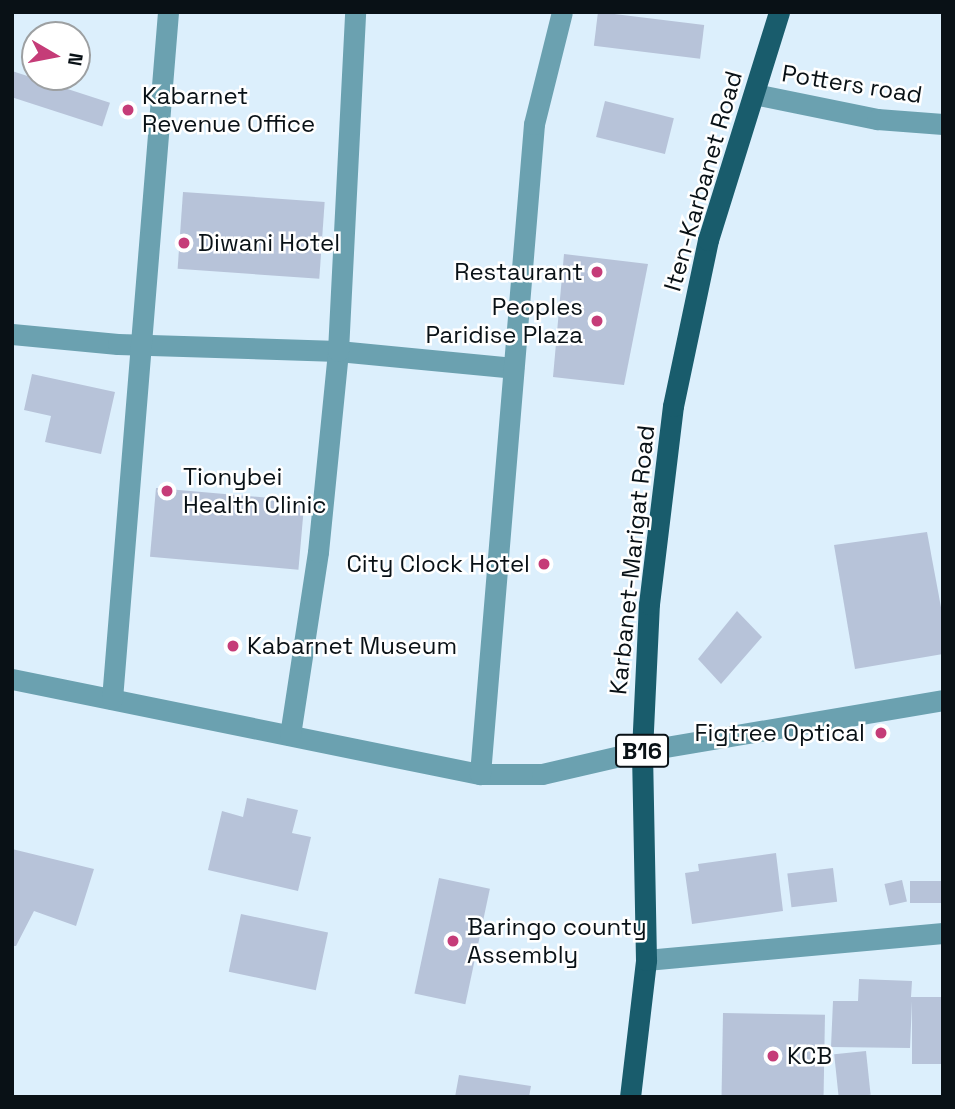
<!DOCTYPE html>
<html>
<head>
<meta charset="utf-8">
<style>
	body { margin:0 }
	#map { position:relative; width:955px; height:1109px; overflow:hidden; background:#dceffc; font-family:"Space Grotesk",sans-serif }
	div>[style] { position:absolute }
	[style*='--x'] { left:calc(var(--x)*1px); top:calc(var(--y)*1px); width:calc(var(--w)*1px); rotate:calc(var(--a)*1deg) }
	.building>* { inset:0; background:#b7c3d9; transform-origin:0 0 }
	.minor>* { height:21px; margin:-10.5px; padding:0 10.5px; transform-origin:10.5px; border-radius:10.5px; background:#6ba1b0 }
	.major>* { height:21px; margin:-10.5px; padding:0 10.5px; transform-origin:10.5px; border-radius:10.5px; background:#195c6c }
	.dots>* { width:19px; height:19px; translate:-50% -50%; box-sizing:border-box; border:4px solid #fff; border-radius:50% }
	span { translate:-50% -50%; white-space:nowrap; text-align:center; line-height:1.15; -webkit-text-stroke:5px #fff; paint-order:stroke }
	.shield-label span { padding:2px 5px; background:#fff; border:2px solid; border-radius:5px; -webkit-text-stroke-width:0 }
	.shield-label { font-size:23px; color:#091116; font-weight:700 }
	.street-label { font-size:24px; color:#091116 }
	.poi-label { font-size:24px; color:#091116 }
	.left { translate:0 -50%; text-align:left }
	.right { translate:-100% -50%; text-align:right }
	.frame { position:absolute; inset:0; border:14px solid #091116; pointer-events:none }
	.north { position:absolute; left:21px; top:21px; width:70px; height:70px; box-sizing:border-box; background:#fff; border:2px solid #9da0a2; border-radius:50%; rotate:100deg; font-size:19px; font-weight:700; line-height:28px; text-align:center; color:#091116 }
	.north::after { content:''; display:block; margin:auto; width:24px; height:32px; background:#c53c78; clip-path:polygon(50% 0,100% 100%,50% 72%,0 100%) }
</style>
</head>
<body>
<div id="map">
	<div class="building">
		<div style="left:598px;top:12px;width:107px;height:34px;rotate:7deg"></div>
		<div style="left:12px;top:71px;width:103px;height:25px;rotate:18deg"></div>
		<div style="left:605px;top:101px;width:71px;height:37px;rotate:14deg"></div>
		<div style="left:183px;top:192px;width:142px;height:77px;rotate:4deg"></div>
		<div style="clip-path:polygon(564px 254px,648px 264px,624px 385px,553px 377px)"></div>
		<div style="clip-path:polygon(32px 374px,115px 392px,101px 454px,45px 442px,51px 416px,24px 410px)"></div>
		<div style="left:156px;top:488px;width:149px;height:69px;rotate:5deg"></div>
		<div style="clip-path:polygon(927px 532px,943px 618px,943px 654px,855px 669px,834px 545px)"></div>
		<div style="clip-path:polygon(737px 611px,762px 637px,721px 684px,698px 659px)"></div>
		<div style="clip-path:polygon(247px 798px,298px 810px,292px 833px,311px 837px,298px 891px,208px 870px,222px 811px,243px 817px)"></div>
		<div style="clip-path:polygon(12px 849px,94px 869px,76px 926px,34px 911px,16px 946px,12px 946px)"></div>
		<div style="clip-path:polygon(776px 853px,783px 911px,692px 924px,685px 873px,699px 871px,698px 864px)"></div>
		<div style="left:833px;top:868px;width:34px;height:46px;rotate:83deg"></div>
		<div style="left:439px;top:878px;width:52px;height:118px;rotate:12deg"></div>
		<div style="left:902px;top:880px;width:22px;height:18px;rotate:77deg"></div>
		<div style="left:943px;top:881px;width:22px;height:33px;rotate:90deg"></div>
		<div style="left:241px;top:914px;width:89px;height:59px;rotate:12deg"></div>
		<div style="clip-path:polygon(859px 979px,912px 981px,911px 997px,943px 997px,943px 1064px,912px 1064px,912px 1001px,910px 1048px,831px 1047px,833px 1001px,858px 1001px)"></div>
		<div style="left:723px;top:1013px;width:102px;height:84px;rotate:1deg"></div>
		<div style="left:866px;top:1051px;width:44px;height:32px;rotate:84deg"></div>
		<div style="clip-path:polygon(459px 1075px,531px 1086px,529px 1097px,455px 1097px)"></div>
	</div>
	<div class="minor">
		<div style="--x:754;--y:94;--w:126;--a:11.5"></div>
		<div style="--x:877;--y:119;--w:66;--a:4.3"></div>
		<div style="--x:12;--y:334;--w:106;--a:5.4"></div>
		<div style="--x:118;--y:344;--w:220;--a:1.8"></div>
		<div style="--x:338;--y:351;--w:176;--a:5.5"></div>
		<div style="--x:12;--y:679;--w:478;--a:11.5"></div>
		<div style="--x:480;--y:774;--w:62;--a:0"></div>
		<div style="--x:542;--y:774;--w:103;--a:-13"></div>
		<div style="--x:642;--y:751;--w:305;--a:-9.6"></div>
		<div style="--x:112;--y:699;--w:689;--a:-85.34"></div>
		<div style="--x:290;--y:735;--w:185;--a:-81.3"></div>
		<div style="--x:318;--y:552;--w:202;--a:-84.3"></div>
		<div style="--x:338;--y:351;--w:339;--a:-87.1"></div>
		<div style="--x:480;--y:774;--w:652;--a:-85.25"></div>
		<div style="--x:534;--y:124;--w:115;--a:-76"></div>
		<div style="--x:646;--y:960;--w:298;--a:-5.2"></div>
	</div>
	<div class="major">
		<div style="--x:630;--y:1097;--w:138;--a:-83.3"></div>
		<div style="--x:646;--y:960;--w:209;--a:-91.1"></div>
		<div style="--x:642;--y:751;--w:147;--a:-87.3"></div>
		<div style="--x:649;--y:604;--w:199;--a:-83.1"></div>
		<div style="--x:673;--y:406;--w:170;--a:-78.1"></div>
		<div style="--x:708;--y:240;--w:239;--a:-72.7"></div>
	</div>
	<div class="dots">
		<div style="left:128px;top:110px;background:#c53c78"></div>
		<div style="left:184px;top:243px;background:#c53c78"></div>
		<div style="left:597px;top:272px;background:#c53c78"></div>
		<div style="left:597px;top:321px;background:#c53c78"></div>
		<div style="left:167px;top:491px;background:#c53c78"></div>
		<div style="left:544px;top:564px;background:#c53c78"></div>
		<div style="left:233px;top:646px;background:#c53c78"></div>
		<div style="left:881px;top:733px;background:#c53c78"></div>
		<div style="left:453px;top:941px;background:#c53c78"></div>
		<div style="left:773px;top:1056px;background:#c53c78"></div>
	</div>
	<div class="shield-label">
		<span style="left:642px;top:751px">B16</span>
	</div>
	<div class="street-label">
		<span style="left:852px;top:84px;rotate:9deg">Potters road</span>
		<span style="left:703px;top:181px;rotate:-74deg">Iten-Karbanet Road</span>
		<span style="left:632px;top:560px;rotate:-84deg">Karbanet-Marigat Road</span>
	</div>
	<div class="poi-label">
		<span class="left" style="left:142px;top:110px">Kabarnet<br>Revenue Office</span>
		<span class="left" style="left:198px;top:243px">Diwani Hotel</span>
		<span class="right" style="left:583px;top:272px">Restaurant</span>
		<span class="right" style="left:583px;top:321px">Peoples<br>Paridise Plaza</span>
		<span class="left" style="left:183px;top:491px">Tionybei<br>Health Clinic</span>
		<span class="right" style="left:530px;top:564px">City Clock Hotel</span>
		<span class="left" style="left:247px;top:646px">Kabarnet Museum</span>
		<span class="right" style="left:865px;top:733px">Figtree Optical</span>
		<span class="left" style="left:467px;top:941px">Baringo county<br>Assembly</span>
		<span class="left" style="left:787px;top:1056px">KCB</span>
	</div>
	<div class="frame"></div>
	<div class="north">N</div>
</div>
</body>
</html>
